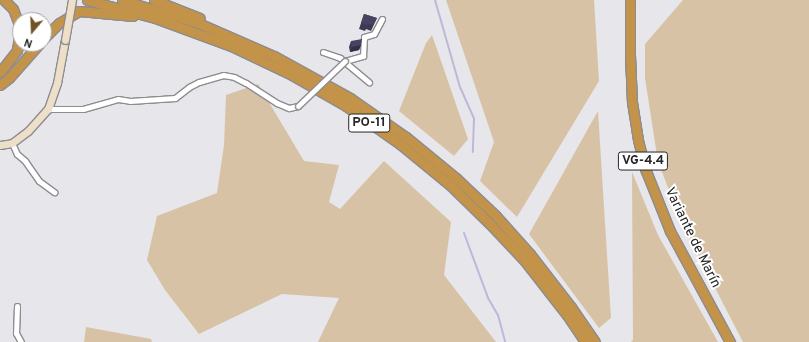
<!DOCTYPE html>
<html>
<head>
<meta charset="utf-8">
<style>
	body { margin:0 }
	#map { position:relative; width:809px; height:342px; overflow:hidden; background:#e7e6eb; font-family:Overpass,sans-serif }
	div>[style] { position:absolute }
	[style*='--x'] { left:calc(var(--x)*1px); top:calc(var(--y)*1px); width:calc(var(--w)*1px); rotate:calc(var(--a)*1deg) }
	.green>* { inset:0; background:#d7c2a5 }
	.stream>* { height:2px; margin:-1px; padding:0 1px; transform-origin:1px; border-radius:1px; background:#bcb8da }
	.roads { filter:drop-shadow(1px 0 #8d8c91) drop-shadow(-1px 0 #8d8c91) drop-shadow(0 1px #8d8c91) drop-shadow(0 -1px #8d8c91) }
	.street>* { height:5px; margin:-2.5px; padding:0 2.5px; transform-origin:2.5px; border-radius:2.5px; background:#fff }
	.secondary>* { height:7px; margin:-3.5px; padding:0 3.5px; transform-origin:3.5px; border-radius:3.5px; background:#eddfc8 }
	.highway>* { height:9px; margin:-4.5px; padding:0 4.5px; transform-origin:4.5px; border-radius:4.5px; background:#c29348 }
	.bridges { filter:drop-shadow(1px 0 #8d8c91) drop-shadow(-1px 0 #8d8c91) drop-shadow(0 1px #8d8c91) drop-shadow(0 -1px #8d8c91) }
	.street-bridge>* { height:5px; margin:-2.5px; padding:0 2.5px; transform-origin:2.5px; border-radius:2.5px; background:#fff }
	.secondary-bridge>* { height:7px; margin:-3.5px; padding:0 3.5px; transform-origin:3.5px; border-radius:3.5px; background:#eddfc8 }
	.wall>* { inset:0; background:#3d3a53 }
	.shaded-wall>* { inset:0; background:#322f43 }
	.building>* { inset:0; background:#474360 }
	span { translate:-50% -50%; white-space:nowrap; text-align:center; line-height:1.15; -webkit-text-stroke:4px #fff; paint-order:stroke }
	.shield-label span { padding:1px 3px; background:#fff; border:1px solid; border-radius:3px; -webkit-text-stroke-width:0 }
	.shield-label { font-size:13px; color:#262628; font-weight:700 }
	.street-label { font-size:14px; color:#262628 }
	.north { position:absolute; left:12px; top:12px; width:40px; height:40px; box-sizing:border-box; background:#fff; border:1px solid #a8a8a9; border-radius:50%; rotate:199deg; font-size:11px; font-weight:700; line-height:16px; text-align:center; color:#262628 }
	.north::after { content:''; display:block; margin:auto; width:14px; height:18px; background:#6f5326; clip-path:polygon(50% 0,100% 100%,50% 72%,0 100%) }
</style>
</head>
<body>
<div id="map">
	<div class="green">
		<div style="clip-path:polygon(446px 0,594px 0,599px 81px,517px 217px,480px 181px,494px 142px)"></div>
		<div style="clip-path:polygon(683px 0,809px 0,809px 342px,743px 342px,684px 228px,658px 162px,645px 78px,645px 44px)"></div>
		<div style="clip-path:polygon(432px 35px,468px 139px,454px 156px,399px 111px,426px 43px)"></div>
		<div style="clip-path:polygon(258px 84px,304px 161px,339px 165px,329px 202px,340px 209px,384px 161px,451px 222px,444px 275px,496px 342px,318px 342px,339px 298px,282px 294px,199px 334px,165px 290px,147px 260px,157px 216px,217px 193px,224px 145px,226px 95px)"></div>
		<div style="clip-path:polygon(598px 111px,611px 318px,599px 328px,529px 234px)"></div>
		<div style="clip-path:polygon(632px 172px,658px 235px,718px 342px,631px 342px,633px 340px)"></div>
		<div style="clip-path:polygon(86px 327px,151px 339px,152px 342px,84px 342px)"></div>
	</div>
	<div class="stream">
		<div style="--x:435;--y:0;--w:91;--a:74"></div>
		<div style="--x:460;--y:87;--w:34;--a:66"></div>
		<div style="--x:474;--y:118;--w:34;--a:92"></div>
		<div style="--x:464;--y:233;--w:69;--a:69.7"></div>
		<div style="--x:488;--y:298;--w:20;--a:60"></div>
		<div style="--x:498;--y:315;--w:28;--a:75"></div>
	</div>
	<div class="roads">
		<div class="street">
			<div style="--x:323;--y:52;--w:18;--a:19"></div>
			<div style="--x:340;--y:58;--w:38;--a:40"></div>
			<div style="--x:345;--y:61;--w:19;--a:-16"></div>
			<div style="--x:363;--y:56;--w:19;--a:-87"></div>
			<div style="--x:364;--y:37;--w:10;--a:-17"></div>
			<div style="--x:374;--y:34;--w:17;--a:-62"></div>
			<div style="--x:48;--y:109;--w:35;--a:0"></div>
			<div style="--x:83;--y:109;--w:36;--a:-16"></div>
			<div style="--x:118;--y:99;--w:12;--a:9"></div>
			<div style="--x:130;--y:101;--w:45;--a:-3.8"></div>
			<div style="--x:175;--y:98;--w:18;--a:-38"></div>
			<div style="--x:189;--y:87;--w:11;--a:-27"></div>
			<div style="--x:199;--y:82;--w:25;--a:-16"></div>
			<div style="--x:223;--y:75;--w:11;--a:10"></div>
			<div style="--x:234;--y:77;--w:13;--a:27"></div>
			<div style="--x:246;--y:83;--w:37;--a:33"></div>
			<div style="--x:277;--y:103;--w:13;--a:23"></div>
			<div style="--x:289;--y:108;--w:9;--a:-13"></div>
			<div style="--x:12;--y:143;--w:12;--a:66"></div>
			<div style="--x:17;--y:154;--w:11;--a:41"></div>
			<div style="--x:25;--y:161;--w:24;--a:55"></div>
			<div style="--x:39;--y:181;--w:19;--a:36"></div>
			<div style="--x:17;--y:306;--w:27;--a:92"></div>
			<div style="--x:16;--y:333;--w:10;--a:61"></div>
		</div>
		<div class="secondary">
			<div style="--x:0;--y:145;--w:12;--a:-9"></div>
			<div style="--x:12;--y:143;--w:20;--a:-37"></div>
			<div style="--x:28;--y:131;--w:30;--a:-48"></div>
			<div style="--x:48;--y:109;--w:28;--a:-71"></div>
			<div style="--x:57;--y:83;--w:44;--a:-79.5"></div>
		</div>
		<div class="highway">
			<div style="--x:4;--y:0;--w:13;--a:45"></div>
			<div style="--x:13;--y:9;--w:19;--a:69"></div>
			<div style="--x:87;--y:0;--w:70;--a:14.8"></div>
			<div style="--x:155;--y:18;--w:81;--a:20.2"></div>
			<div style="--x:231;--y:46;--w:68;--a:25.4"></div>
			<div style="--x:292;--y:75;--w:62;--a:29.9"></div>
			<div style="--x:346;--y:106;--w:66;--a:35.1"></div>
			<div style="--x:400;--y:144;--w:65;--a:39.4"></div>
			<div style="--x:450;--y:185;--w:54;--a:44.3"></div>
			<div style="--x:489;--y:223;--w:51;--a:46.6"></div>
			<div style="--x:524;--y:260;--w:70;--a:52"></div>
			<div style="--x:567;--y:315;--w:32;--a:56"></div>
			<div style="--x:122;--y:0;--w:79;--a:16.8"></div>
			<div style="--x:198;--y:23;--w:83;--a:23.5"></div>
			<div style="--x:274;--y:56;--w:87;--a:28.9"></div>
			<div style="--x:350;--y:98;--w:68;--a:34.9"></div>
			<div style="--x:406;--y:137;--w:65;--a:39.4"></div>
			<div style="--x:456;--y:178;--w:55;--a:43.5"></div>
			<div style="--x:496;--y:216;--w:51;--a:48.2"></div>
			<div style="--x:530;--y:254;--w:67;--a:52.3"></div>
			<div style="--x:571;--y:307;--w:42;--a:55.6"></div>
			<div style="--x:154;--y:0;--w:49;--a:21.4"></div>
			<div style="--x:630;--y:0;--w:55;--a:90"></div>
			<div style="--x:630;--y:55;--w:47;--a:87.6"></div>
			<div style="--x:632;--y:102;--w:38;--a:81"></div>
			<div style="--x:638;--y:140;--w:32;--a:76"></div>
			<div style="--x:646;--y:171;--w:65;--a:68.2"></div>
			<div style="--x:670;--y:231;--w:126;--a:61.6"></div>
			<div style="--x:44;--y:38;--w:21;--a:-45"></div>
			<div style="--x:59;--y:23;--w:23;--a:-31"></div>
			<div style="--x:79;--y:11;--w:54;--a:5.3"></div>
			<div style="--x:0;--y:72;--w:28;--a:-52"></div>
			<div style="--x:17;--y:50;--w:22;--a:-82"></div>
			<div style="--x:0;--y:85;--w:11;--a:-38"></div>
			<div style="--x:9;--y:78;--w:45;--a:-48.6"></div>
		</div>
	</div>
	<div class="bridges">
		<div class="street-bridge">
			<div style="--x:298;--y:106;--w:65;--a:-43.8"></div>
		</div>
		<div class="secondary-bridge">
			<div style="--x:65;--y:40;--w:41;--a:-80.1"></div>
		</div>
	</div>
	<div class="wall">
		<div style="clip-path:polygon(364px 14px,377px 18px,371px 31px,366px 29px,365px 31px,359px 29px)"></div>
		<div style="clip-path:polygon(351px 41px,361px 45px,359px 50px,350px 52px,349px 47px)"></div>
	</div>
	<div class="shaded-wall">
		<div style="clip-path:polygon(361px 45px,359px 50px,350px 52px,352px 47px)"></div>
	</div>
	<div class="building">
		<div style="clip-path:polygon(364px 14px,377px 18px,373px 25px,368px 24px,367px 25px,361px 23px)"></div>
		<div style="clip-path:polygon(362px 39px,361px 45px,352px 47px,351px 41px)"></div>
	</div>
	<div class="shield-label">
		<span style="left:369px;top:123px">PO-11</span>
		<span style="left:643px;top:161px">VG-4.4</span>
	</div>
	<div class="street-label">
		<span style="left:692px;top:238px;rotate:64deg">Variante de Marín</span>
	</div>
	<div class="north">N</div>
</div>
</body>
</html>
